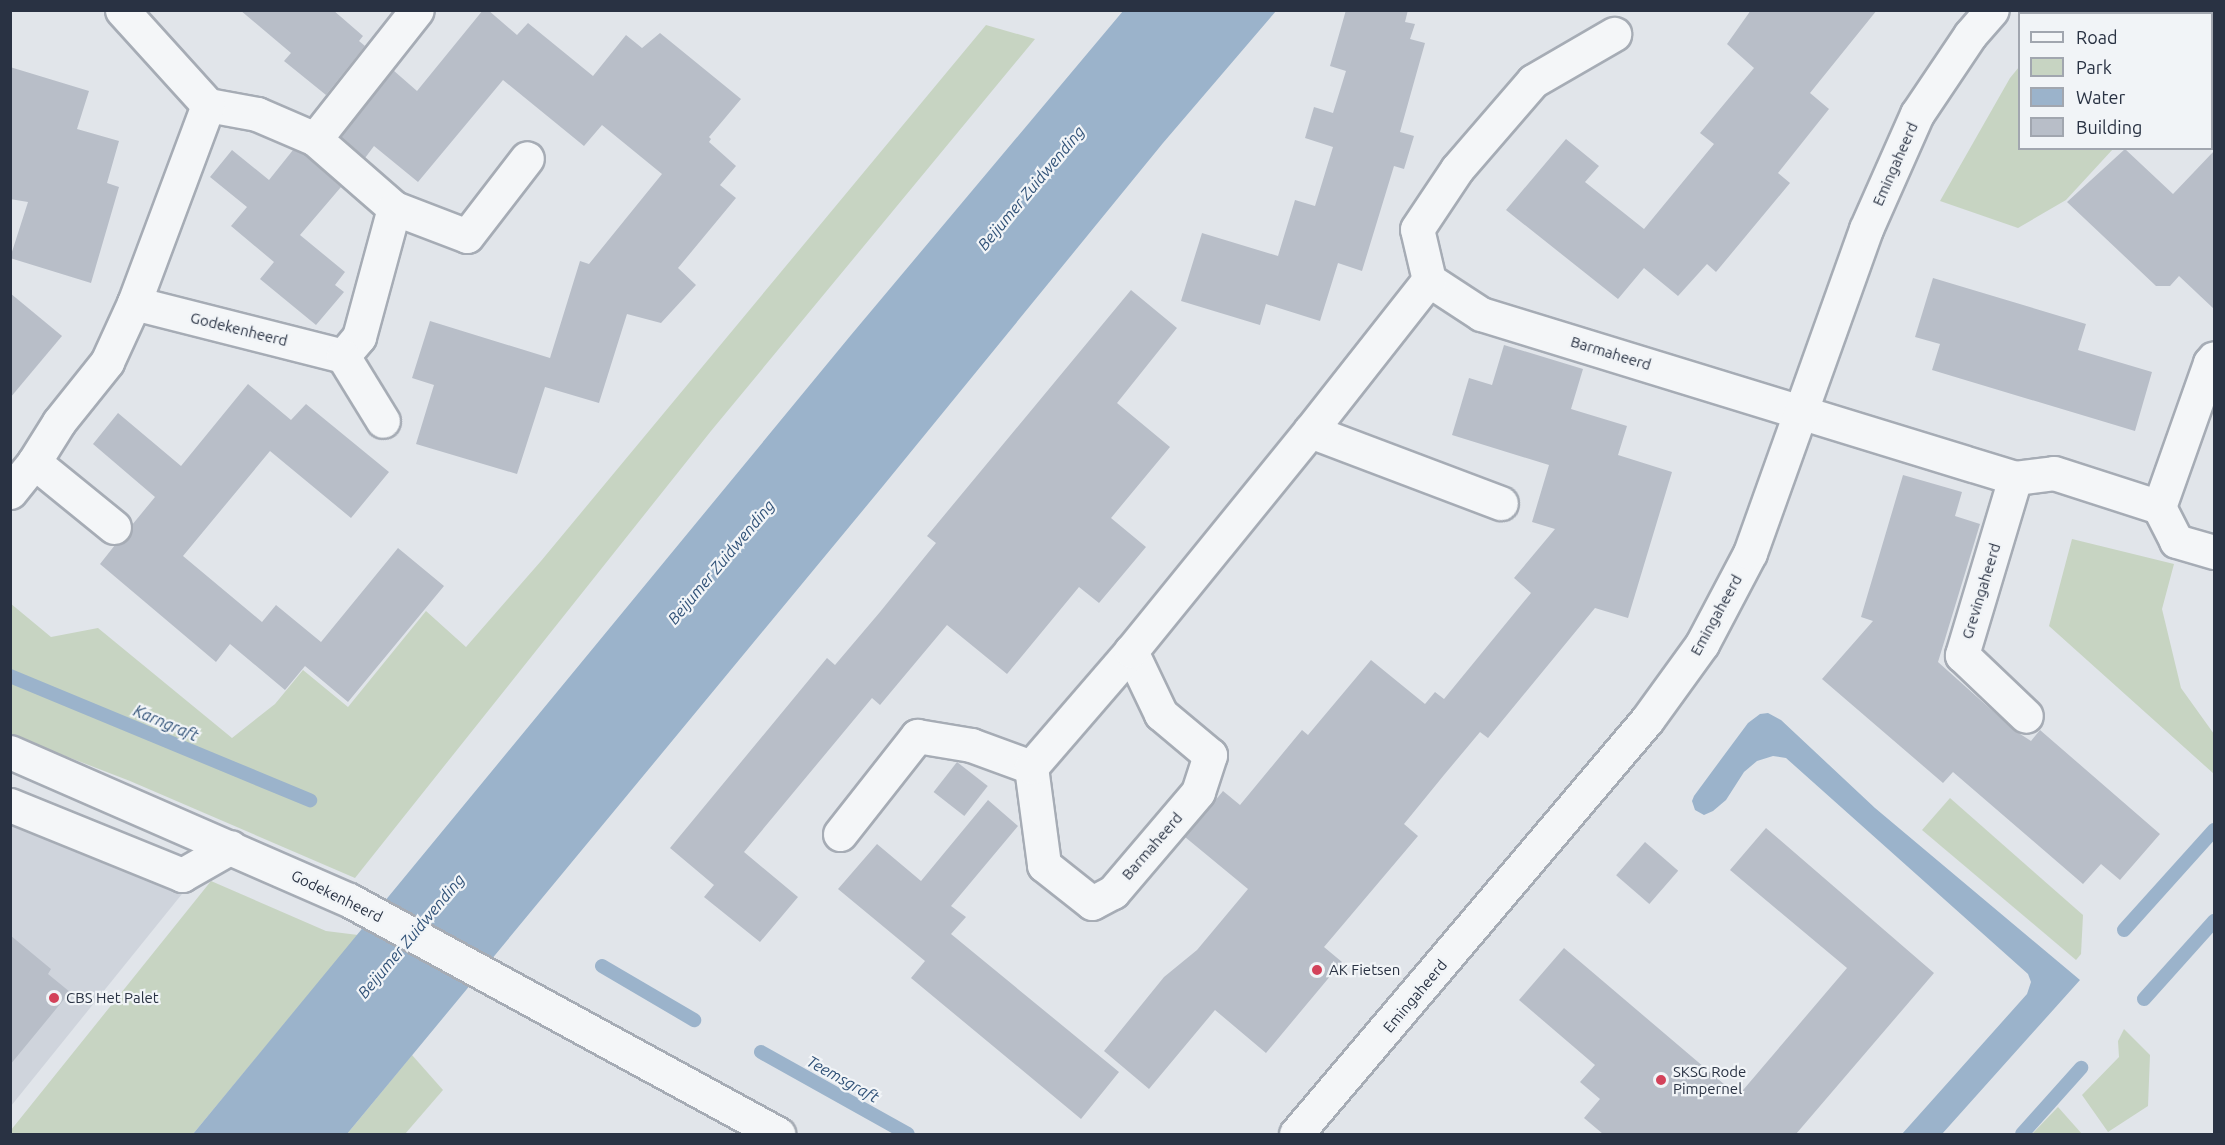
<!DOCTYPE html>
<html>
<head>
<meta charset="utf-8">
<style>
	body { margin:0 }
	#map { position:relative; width:2225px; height:1145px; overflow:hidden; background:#e1e5ea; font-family:Ubuntu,sans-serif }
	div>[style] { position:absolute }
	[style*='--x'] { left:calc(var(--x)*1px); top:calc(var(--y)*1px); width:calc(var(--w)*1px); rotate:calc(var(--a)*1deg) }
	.built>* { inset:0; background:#cfd4dc }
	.green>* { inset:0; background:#c7d4c2; transform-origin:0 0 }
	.water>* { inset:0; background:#9bb3cb }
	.stream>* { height:14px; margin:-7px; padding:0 7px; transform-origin:7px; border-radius:7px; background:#9bb3cb }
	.building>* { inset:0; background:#b8bec8; transform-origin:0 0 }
	.roads { filter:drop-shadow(2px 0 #a6acb5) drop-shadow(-2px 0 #a6acb5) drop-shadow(0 2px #a6acb5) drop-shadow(0 -2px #a6acb5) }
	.minor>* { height:33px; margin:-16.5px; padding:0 16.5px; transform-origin:16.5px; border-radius:16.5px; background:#f4f6f8 }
	.dots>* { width:16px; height:16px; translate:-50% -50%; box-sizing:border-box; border:3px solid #f1f4f7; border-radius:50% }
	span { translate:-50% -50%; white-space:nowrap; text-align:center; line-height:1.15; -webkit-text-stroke:4.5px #f1f4f7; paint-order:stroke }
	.street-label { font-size:15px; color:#293243 }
	.poi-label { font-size:15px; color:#293243 }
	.left { translate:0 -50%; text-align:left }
	.water-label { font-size:16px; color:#315278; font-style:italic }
	.frame { position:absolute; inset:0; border:12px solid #293243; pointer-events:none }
	.legend { position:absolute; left:2018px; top:12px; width:195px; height:138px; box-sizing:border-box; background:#f1f4f7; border:2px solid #a1a6af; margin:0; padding:8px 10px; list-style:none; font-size:18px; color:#293243 }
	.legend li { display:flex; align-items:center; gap:12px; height:30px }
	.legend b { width:30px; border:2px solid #a1a6af }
</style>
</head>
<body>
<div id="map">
	<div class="built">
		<div style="clip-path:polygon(11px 818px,186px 889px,11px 1106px)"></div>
	</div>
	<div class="green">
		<div style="left:2071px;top:10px;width:98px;height:4px"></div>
		<div style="clip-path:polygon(986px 25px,1035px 39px,711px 431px,355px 878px,130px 781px,11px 735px,10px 603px,51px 637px,98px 628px,232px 738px,275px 704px,303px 670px,348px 707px,426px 611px,466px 647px,541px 561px)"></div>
		<div style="clip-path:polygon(2019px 67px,2020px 148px,2113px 149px,2066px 200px,2018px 228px,1940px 201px,2010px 78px)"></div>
		<div style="clip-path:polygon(2072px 539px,2174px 564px,2162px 609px,2181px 688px,2214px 734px,2214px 774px,2049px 626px)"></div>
		<div style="clip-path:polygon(1950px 798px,2083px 915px,2081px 954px,2076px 960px,1922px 830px)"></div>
		<div style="clip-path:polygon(211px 881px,326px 931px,358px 935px,193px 1134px,11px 1134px,11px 1130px)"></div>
		<div style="clip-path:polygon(2124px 1029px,2150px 1055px,2148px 1106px,2108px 1132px,2082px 1095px,2119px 1057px,2118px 1041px)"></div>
		<div style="clip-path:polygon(412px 1055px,443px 1090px,405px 1134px,347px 1134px)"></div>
		<div style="clip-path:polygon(2058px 1107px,2082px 1134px,2032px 1134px)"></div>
	</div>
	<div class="water">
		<div style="clip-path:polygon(1123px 11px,1276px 11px,1163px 143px,883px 486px,347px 1134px,193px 1134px,851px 335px)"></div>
		<div style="clip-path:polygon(1768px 713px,1781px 720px,1875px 808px,2080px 980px,1942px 1134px,1902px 1134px,2027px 994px,2031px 982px,2028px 974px,1786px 758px,1773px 756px,1757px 761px,1744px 772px,1726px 800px,1713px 811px,1704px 815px,1695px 810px,1692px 801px,1694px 796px,1722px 758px,1748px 723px,1760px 714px)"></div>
	</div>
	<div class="stream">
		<div style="--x:10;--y:676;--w:325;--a:22.5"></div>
		<div style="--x:2124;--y:930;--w:135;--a:-48"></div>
		<div style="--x:602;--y:966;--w:107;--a:30.4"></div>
		<div style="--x:2144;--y:999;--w:105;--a:-48.1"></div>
		<div style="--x:761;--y:1052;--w:168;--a:29.2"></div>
		<div style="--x:2022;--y:1134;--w:89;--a:-48.2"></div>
	</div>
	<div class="building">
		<div style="clip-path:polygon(240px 10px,333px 10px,363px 36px,359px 41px,365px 46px,326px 95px,284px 61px,291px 53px)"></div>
		<div style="clip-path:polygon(483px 10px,488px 10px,517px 35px,528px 23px,593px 76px,626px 35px,642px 48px,660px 33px,741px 99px,709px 137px,711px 139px,709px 142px,736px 166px,720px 185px,736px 198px,678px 268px,696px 285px,661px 323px,627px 314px,599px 403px,545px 387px,517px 474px,416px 444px,434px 385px,412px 378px,430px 321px,550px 358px,580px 261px,589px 264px,662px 174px,602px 125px,584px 146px,503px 80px,418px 182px,374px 146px,365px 158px,341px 137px,393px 70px,417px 91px)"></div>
		<div style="clip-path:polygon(1346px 10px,1408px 10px,1405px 22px,1415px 24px,1410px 39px,1425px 43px,1400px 132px,1414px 136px,1404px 169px,1394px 166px,1362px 271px,1338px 263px,1320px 321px,1266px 304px,1260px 325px,1181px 301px,1202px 233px,1278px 256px,1295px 200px,1315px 206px,1333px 147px,1305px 138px,1314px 107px,1333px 113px,1346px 71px,1330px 66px)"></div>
		<div style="clip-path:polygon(1751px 10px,1877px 10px,1810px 93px,1829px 109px,1778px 173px,1790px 183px,1716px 272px,1707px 264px,1678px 296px,1644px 268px,1618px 299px,1506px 210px,1566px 139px,1599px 166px,1585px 182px,1644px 229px,1714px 144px,1700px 133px,1754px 68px,1727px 44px)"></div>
		<div style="clip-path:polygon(10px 67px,89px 91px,77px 129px,119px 141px,107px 183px,119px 187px,91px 283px,10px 258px,28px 202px,10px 199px)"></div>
		<div style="clip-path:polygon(2125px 149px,2173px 194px,2214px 151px,2214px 309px,2179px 276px,2170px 286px,2156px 286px,2067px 202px)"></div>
		<div style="clip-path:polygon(232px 150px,269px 180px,293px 150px,305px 155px,341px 187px,300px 235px,345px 272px,335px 285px,344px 292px,316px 325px,260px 279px,274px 262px,231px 226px,247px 207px,210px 177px)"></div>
		<div style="clip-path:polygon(1933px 278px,2086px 324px,2078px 350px,2152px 372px,2135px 431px,1932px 370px,1940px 344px,1915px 337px)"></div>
		<div style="clip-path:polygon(1131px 290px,1177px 328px,1117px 403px,1170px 447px,1111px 518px,1146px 547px,1099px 603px,1079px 587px,1007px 674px,947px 625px,880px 705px,872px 698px,744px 852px,798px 897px,760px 942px,704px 897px,714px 885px,670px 848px,827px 658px,835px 665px,880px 612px,936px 543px,927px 536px)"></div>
		<div style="clip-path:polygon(10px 293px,62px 336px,10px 398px)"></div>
		<div style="clip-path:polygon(1504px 345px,1583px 369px,1571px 409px,1627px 426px,1618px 455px,1672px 472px,1628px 618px,1595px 608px,1488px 738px,1480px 732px,1444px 775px,1404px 824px,1418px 836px,1324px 947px,1342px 962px,1266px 1053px,1215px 1010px,1149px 1089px,1104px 1051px,1164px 977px,1197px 950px,1248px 889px,1185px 837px,1223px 791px,1240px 805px,1302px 730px,1308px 735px,1371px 660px,1425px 704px,1435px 692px,1444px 699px,1531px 593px,1514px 578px,1555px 529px,1532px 522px,1549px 465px,1452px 435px,1469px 378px,1492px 385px)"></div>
		<div style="clip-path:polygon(248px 384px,291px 420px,306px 404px,389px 472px,351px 518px,270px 451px,183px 556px,262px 622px,276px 605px,321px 642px,398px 548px,444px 586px,348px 702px,305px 666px,285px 690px,230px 644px,216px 662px,100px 564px,115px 545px,129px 538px,132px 525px,155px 497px,93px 444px,118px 413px,181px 466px)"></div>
		<div style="clip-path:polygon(1903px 475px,1962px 492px,1955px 516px,1980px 524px,1938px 662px,2014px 730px,2031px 741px,2040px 730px,2160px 834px,2120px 880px,2101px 864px,2083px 884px,1953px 772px,1943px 783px,1822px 679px,1873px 621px,1861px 617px)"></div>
		<div style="left:957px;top:762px;width:39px;height:38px;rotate:38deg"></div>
		<div style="clip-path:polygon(988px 800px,1018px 826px,951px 906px,966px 917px,951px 934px,1119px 1072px,1081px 1119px,911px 978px,925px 961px,838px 889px,877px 844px,921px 881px)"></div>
		<div style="clip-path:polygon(1766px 828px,1934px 973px,1796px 1134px,1603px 1134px,1584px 1118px,1600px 1099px,1580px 1082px,1595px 1065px,1519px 1000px,1564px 948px,1738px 1096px,1847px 968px,1730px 870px)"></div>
		<div style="left:1645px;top:842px;width:44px;height:44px;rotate:41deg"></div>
		<div style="clip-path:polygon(10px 935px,51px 969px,48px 974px,70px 992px,10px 1065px)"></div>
	</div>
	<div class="roads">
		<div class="minor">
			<div style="--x:208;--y:105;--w:50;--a:10.4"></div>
			<div style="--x:257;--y:114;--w:63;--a:23.3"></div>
			<div style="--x:315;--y:139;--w:105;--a:41.1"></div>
			<div style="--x:315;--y:139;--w:164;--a:-51.7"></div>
			<div style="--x:1429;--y:280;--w:62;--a:33.2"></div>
			<div style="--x:1481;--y:314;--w:559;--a:17.07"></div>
			<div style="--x:2015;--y:478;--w:39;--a:-7"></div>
			<div style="--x:2054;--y:473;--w:110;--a:17.9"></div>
			<div style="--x:2159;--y:507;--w:38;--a:63"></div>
			<div style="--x:2176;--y:541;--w:40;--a:16"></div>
			<div style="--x:134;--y:303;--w:216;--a:14.2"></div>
			<div style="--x:343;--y:356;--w:25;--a:-50"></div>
			<div style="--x:359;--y:337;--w:134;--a:-74.8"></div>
			<div style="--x:394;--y:208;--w:78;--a:21"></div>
			<div style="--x:467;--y:236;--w:98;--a:-52.4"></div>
			<div style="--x:343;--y:356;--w:76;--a:58.4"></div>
			<div style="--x:1310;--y:431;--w:204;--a:20.7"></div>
			<div style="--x:34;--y:462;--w:103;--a:39.1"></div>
			<div style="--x:2015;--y:478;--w:185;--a:106.7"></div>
			<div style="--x:1962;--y:655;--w:88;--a:43.6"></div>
			<div style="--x:10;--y:492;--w:38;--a:-51"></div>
			<div style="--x:34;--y:462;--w:47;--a:-58"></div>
			<div style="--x:59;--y:422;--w:77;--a:-51.3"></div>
			<div style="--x:107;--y:362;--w:65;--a:-65.4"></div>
			<div style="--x:134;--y:303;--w:211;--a:-69.5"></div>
			<div style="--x:208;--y:105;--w:128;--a:-132.2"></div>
			<div style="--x:2159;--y:507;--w:153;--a:-70.5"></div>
			<div style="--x:2210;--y:363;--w:6;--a:-51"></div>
			<div style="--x:10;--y:752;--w:370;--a:23.6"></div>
			<div style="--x:349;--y:900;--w:489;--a:28.6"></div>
			<div style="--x:1031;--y:767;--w:99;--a:82.4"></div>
			<div style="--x:1044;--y:865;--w:61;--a:38.4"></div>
			<div style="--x:1092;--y:903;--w:24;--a:-28"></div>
			<div style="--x:1113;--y:892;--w:131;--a:-49.6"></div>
			<div style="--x:1198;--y:792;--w:39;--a:-72"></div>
			<div style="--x:1210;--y:755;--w:64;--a:-140.1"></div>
			<div style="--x:1161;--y:714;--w:70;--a:-115.5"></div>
			<div style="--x:10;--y:805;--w:186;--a:22.1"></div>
			<div style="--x:182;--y:875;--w:56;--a:-29.7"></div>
			<div style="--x:840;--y:834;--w:125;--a:-51.8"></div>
			<div style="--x:917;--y:736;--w:55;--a:9.5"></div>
			<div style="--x:971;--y:745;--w:64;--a:20.1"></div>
			<div style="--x:1031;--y:767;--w:153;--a:-49.2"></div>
			<div style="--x:1131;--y:651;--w:284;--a:-50.9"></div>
			<div style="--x:1310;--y:431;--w:192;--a:-51.8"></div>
			<div style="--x:1429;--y:280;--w:52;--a:-103.2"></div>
			<div style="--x:1417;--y:229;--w:72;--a:-56.3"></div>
			<div style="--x:1457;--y:169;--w:116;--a:-49.2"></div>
			<div style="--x:1533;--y:81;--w:94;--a:-30.1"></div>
			<div style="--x:1296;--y:1134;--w:543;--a:-49.71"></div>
			<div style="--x:1647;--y:720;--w:94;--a:-54.1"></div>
			<div style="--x:1702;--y:644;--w:103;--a:-62.2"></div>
			<div style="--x:1750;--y:553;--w:344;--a:-70.3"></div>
			<div style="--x:1866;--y:229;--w:126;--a:-66.1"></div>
			<div style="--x:1917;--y:114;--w:95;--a:-56.1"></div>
			<div style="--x:1970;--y:35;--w:33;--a:-49"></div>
		</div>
	</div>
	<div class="dots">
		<div style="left:1317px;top:970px;background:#d3425a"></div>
		<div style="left:54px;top:998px;background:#d3425a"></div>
		<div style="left:1661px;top:1080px;background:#d3425a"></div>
	</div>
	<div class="street-label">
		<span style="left:1895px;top:164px;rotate:-66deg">Emingaheerd</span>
		<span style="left:239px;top:329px;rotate:14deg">Godekenheerd</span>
		<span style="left:1611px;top:353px;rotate:17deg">Barmaheerd</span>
		<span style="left:1981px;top:591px;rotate:-73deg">Grevingaheerd</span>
		<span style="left:1716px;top:615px;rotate:-61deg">Emingaheerd</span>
		<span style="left:1152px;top:846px;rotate:-49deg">Barmaheerd</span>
		<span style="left:337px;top:896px;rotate:26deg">Godekenheerd</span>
		<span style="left:1415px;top:996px;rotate:-50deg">Emingaheerd</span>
	</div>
	<div class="poi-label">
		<span class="left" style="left:1329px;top:970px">AK Fietsen</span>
		<span class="left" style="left:66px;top:998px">CBS Het Palet</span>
		<span class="left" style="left:1673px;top:1080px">SKSG Rode<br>Pimpernel</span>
	</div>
	<div class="water-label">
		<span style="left:1031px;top:188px;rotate:-50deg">Beijumer Zuidwending</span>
		<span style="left:721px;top:562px;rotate:-50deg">Beijumer Zuidwending</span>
		<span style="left:166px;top:723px;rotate:23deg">Karngraft</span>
		<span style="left:411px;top:936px;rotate:-50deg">Beijumer Zuidwending</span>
		<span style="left:843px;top:1079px;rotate:29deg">Teemsgraft</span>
	</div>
	<div class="frame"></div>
	<ul class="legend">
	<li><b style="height:8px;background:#f4f6f8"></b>Road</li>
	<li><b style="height:16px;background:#c7d4c2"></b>Park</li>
	<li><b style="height:16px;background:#9bb3cb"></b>Water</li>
	<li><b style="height:16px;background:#b8bec8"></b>Building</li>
	</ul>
</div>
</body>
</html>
